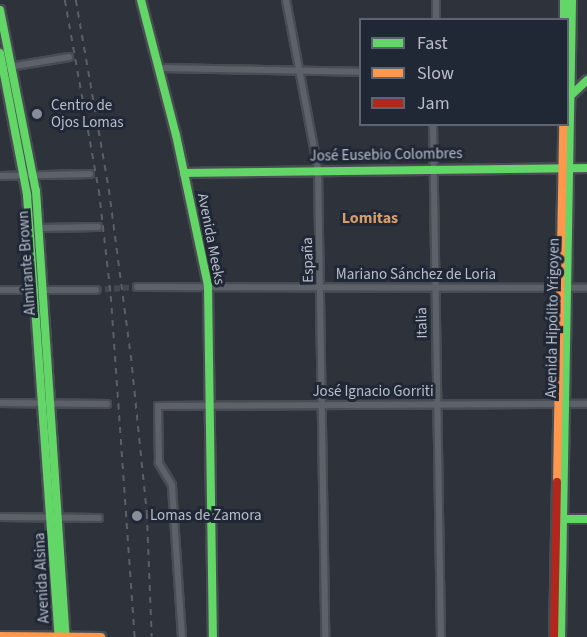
<!DOCTYPE html>
<html>
<head>
<meta charset="utf-8">
<style>
	body { margin:0 }
	#map { position:relative; width:587px; height:637px; overflow:hidden; background:#2d323b; font-family:"Source Sans 3",sans-serif }
	div>[style] { position:absolute }
	[style*='--x'] { left:calc(var(--x)*1px); top:calc(var(--y)*1px); width:calc(var(--w)*1px); rotate:calc(var(--a)*1deg) }
	.street-tunnel>* { height:6px; margin-top:-3px; transform-origin:0; background:repeating-linear-gradient(90deg,#424751 0 6px,transparent 0 9px) }
	.roads { filter:drop-shadow(2px 0 #494d53) drop-shadow(-2px 0 #494d53) drop-shadow(0 2px #494d53) drop-shadow(0 -2px #494d53) }
	.street>* { height:6px; margin:-3px; padding:0 3px; transform-origin:3px; border-radius:3px; background:#5d6169 }
	.fast>* { height:8px; margin:-4px; padding:0 4px; transform-origin:4px; border-radius:4px; background:#63d668 }
	.slow>* { height:8px; margin:-4px; padding:0 4px; transform-origin:4px; border-radius:4px; background:#ff974d }
	.jam>* { height:8px; margin:-4px; padding:0 4px; transform-origin:4px; border-radius:4px; background:#b3261e }
	.rail>* { height:1.5px; margin-top:-0.75px; transform-origin:0; background:repeating-linear-gradient(90deg,#5c6066 0 6px,transparent 0 12px) }
	.dots>* { width:16px; height:16px; translate:-50% -50%; box-sizing:border-box; border:3px solid #202836; border-radius:50% }
	span { translate:-50% -50%; white-space:nowrap; text-align:center; line-height:1.15; -webkit-text-stroke:6px #202836; paint-order:stroke }
	.poi-label { font-size:15px; color:#b8becb }
	.left { translate:0 -50%; text-align:left }
	.street-label { font-size:15px; color:#b8becb }
	.neighbourhood-label { font-size:16px; color:#d59d69; font-weight:700 }
	.legend { position:absolute; left:359px; top:18px; width:210px; height:108px; box-sizing:border-box; background:#202836; border:2px solid #5d6472; margin:0; padding:8px 10px; list-style:none; font-size:18px; color:#b8becb }
	.legend li { display:flex; align-items:center; gap:12px; height:30px }
	.legend b { width:30px; border:2px solid #5d6472 }
</style>
</head>
<body>
<div id="map">
	<div class="street-tunnel">
		<div style="--x:96;--y:290;--w:41;--a:-4.2"></div>
	</div>
	<div class="roads">
		<div class="street">
			<div style="--x:286;--y:0;--w:172;--a:79.3"></div>
			<div style="--x:318;--y:169;--w:468;--a:89.1"></div>
			<div style="--x:436;--y:20;--w:20;--a:-90"></div>
			<div style="--x:9;--y:67;--w:61;--a:-9.5"></div>
			<div style="--x:160;--y:68;--w:200;--a:1.1"></div>
			<div style="--x:433;--y:124;--w:513;--a:89.11"></div>
			<div style="--x:0;--y:176;--w:90;--a:-1.3"></div>
			<div style="--x:38;--y:228;--w:60;--a:-1"></div>
			<div style="--x:137;--y:287;--w:450;--a:0.1"></div>
			<div style="--x:0;--y:290;--w:96;--a:0"></div>
			<div style="--x:0;--y:403;--w:107;--a:0.5"></div>
			<div style="--x:0;--y:517;--w:99;--a:0.6"></div>
			<div style="--x:182;--y:637;--w:152;--a:-93.8"></div>
			<div style="--x:172;--y:485;--w:26;--a:-121"></div>
			<div style="--x:159;--y:463;--w:57;--a:-91"></div>
			<div style="--x:158;--y:406;--w:429;--a:-0.3"></div>
		</div>
		<div class="fast">
			<div style="--x:141;--y:0;--w:139;--a:75.5"></div>
			<div style="--x:176;--y:135;--w:154;--a:78"></div>
			<div style="--x:208;--y:286;--w:351;--a:89.2"></div>
			<div style="--x:564;--y:0;--w:20;--a:90"></div>
			<div style="--x:0;--y:10;--w:185;--a:78.8"></div>
			<div style="--x:36;--y:191;--w:447;--a:86.2"></div>
			<div style="--x:0;--y:53;--w:145;--a:79.2"></div>
			<div style="--x:27;--y:195;--w:443;--a:85.9"></div>
			<div style="--x:568;--y:98;--w:26;--a:-43"></div>
			<div style="--x:184;--y:173;--w:403;--a:-0.7"></div>
			<div style="--x:559;--y:519;--w:28;--a:0"></div>
			<div style="--x:561;--y:637;--w:637;--a:-89.01"></div>
		</div>
		<div class="slow">
			<div style="--x:557;--y:482;--w:358;--a:-89"></div>
			<div style="--x:0;--y:636;--w:101;--a:0.6"></div>
		</div>
		<div class="jam">
			<div style="--x:554;--y:637;--w:155;--a:-88.9"></div>
		</div>
	</div>
	<div class="rail">
		<div style="--x:65;--y:0;--w:193;--a:79.9"></div>
		<div style="--x:99;--y:190;--w:107;--a:83.5"></div>
		<div style="--x:111;--y:296;--w:342;--a:86"></div>
		<div style="--x:76;--y:0;--w:192;--a:80.1"></div>
		<div style="--x:109;--y:189;--w:167;--a:82.5"></div>
		<div style="--x:131;--y:355;--w:159;--a:84.2"></div>
		<div style="--x:147;--y:513;--w:124;--a:87.7"></div>
	</div>
	<div class="dots">
		<div style="left:37px;top:114px;background:#878d99"></div>
		<div style="left:137px;top:516px;background:#878d99"></div>
	</div>
	<div class="poi-label">
		<span class="left" style="left:51px;top:114px">Centro de<br>Ojos Lomas</span>
		<span class="left" style="left:150px;top:516px">Lomas de Zamora</span>
	</div>
	<div class="street-label">
		<span style="left:386px;top:155px;rotate:-1deg">José Eusebio Colombres</span>
		<span style="left:211px;top:239px;rotate:79deg">Avenida Meeks</span>
		<span style="left:308px;top:260px;rotate:-91deg">España</span>
		<span style="left:27px;top:263px;rotate:-94deg">Almirante Brown</span>
		<span style="left:416px;top:275px">Mariano Sánchez de Loria</span>
		<span style="left:553px;top:318px;rotate:-89deg">Avenida Hipólito Yrigoyen</span>
		<span style="left:422px;top:323px;rotate:-91deg">Italia</span>
		<span style="left:373px;top:392px">José Ignacio Gorriti</span>
		<span style="left:42px;top:578px;rotate:-93deg">Avenida Alsina</span>
	</div>
	<div class="neighbourhood-label">
		<span style="left:370px;top:218px">Lomitas</span>
	</div>
	<ul class="legend">
	<li><b style="height:8px;background:#63d668"></b>Fast</li>
	<li><b style="height:8px;background:#ff974d"></b>Slow</li>
	<li><b style="height:8px;background:#b3261e"></b>Jam</li>
	</ul>
</div>
</body>
</html>
